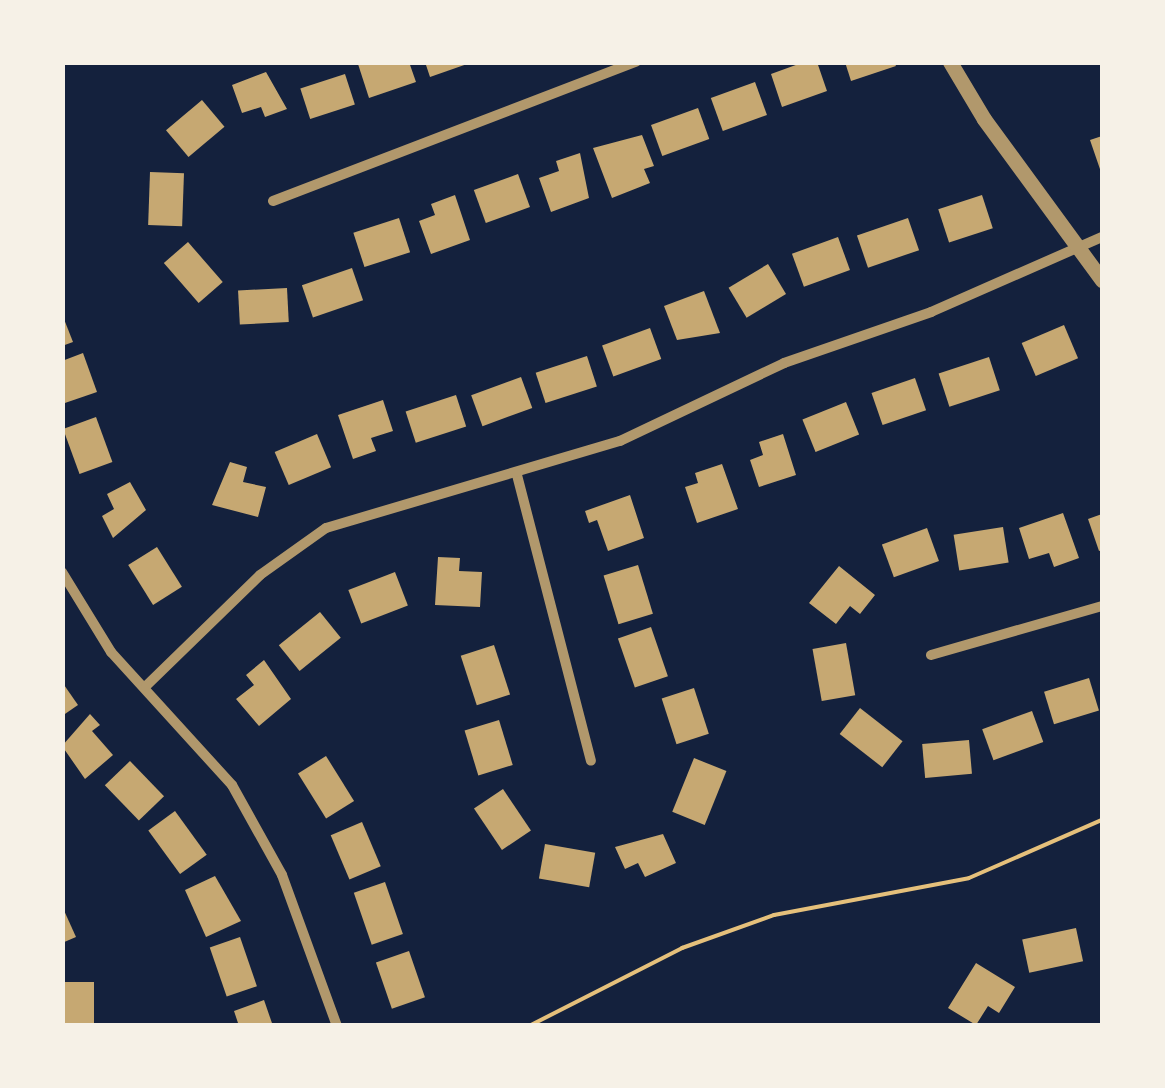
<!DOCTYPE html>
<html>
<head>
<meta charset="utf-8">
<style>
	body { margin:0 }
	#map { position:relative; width:1165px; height:1088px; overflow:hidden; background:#14213d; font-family:"Roboto Condensed",sans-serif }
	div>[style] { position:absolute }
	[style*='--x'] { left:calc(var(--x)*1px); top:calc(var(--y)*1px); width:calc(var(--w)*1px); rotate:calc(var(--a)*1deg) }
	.building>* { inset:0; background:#c6a872; transform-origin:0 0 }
	.path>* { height:4px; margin:-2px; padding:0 2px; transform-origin:2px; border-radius:2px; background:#e5c07b }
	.minor>* { height:10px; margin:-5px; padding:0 5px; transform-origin:5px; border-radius:5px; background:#b1986c }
	.tertiary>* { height:15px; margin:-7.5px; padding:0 7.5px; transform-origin:7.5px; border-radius:7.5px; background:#b1986c }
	span { translate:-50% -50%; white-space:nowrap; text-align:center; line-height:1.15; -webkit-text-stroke:10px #f6f1e7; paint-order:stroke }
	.frame { position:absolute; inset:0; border:65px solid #f6f1e7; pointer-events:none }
</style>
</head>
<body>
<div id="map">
	<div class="building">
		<div style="clip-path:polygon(409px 62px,416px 82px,369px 98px,358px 64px)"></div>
		<div style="clip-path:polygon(425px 62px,469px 62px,470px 63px,430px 77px)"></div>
		<div style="clip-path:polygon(804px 62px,817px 62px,827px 91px,782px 107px,771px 74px)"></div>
		<div style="clip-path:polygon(845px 62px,894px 62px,896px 66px,851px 81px)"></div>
		<div style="clip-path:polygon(266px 72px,287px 109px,265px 117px,261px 107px,242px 113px,232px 85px)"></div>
		<div style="left:345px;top:74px;width:32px;height:47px;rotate:72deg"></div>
		<div style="left:755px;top:82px;width:35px;height:47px;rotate:70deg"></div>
		<div style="left:202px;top:100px;width:35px;height:47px;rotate:50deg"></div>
		<div style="left:698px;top:108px;width:33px;height:50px;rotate:70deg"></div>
		<div style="clip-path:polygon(642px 135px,654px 166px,644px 169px,650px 183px,612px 198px,593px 148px)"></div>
		<div style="clip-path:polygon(1102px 136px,1102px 175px,1090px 140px)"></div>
		<div style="clip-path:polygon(580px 153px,589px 198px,551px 212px,539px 178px,559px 171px,556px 161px)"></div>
		<div style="left:150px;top:172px;width:34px;height:53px;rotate:2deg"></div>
		<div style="left:518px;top:174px;width:35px;height:47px;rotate:70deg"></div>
		<div style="clip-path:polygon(455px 195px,470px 240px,431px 254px,419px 221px,435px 215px,431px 204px)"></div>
		<div style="left:982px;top:195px;width:35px;height:46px;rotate:72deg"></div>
		<div style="left:399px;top:218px;width:36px;height:48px;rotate:72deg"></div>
		<div style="left:908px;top:218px;width:34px;height:54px;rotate:71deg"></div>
		<div style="left:838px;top:237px;width:35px;height:49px;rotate:70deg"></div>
		<div style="left:188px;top:242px;width:53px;height:32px;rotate:49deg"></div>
		<div style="left:768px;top:264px;width:35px;height:46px;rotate:59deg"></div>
		<div style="left:352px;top:268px;width:34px;height:53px;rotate:71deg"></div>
		<div style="left:287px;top:288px;width:34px;height:49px;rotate:87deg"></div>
		<div style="clip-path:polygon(704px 291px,720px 333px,677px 340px,664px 306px)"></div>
		<div style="clip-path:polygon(62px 314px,73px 342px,62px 346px)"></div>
		<div style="left:1064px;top:325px;width:36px;height:46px;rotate:67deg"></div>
		<div style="left:650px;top:328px;width:33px;height:51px;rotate:70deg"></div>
		<div style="clip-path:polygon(83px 353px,97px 392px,62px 404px,62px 361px)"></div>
		<div style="left:587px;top:356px;width:32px;height:54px;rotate:72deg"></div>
		<div style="left:989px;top:357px;width:35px;height:53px;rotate:72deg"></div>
		<div style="left:521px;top:377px;width:33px;height:53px;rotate:70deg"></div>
		<div style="left:915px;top:378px;width:34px;height:46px;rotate:71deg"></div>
		<div style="left:456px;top:395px;width:33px;height:53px;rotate:72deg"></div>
		<div style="clip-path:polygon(383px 400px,393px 431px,371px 438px,376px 451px,353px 459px,338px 415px)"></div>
		<div style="left:846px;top:402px;width:35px;height:47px;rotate:68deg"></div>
		<div style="left:96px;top:417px;width:48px;height:35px;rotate:70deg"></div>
		<div style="left:317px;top:434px;width:36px;height:46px;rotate:67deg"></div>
		<div style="clip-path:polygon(783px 434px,796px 475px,759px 487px,750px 460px,763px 455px,759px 442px)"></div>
		<div style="clip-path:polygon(230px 462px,247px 467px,243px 482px,266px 487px,258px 517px,212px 505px)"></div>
		<div style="clip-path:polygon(722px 464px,738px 509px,697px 523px,685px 487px,698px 483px,695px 473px)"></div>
		<div style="clip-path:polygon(130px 482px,146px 510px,113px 538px,102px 516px,114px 509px,107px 494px)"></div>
		<div style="clip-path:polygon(630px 495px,644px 538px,608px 551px,597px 520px,589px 523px,585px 511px)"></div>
		<div style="clip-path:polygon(1063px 513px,1079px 558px,1054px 567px,1049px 553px,1029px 559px,1019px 528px)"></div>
		<div style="clip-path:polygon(1102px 514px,1102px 550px,1099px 551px,1088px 519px)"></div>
		<div style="left:1003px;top:527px;width:36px;height:50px;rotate:81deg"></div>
		<div style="left:927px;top:528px;width:35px;height:48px;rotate:70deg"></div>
		<div style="left:157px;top:547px;width:47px;height:34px;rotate:58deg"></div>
		<div style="clip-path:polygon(438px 557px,460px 558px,459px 571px,482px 572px,480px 607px,435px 605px)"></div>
		<div style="left:638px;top:565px;width:51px;height:36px;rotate:73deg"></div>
		<div style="clip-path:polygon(839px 566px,875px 595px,860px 614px,850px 606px,836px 624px,809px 603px)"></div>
		<div style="left:395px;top:572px;width:36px;height:50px;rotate:69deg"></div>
		<div style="left:320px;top:612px;width:33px;height:53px;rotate:51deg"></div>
		<div style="left:651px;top:627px;width:52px;height:35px;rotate:71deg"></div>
		<div style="left:846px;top:643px;width:53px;height:34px;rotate:80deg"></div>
		<div style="left:494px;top:645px;width:52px;height:35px;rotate:72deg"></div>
		<div style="clip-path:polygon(264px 660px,291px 699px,259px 726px,236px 699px,254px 685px,246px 675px)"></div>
		<div style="left:1089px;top:678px;width:34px;height:47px;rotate:73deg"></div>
		<div style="clip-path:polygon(62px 682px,78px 705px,62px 716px)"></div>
		<div style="left:694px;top:688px;width:48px;height:34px;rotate:72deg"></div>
		<div style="left:860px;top:708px;width:54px;height:33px;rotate:38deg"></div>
		<div style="left:1032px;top:711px;width:33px;height:53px;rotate:70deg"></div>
		<div style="clip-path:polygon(90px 714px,100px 725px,92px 731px,113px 755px,85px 779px,62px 746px)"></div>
		<div style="left:499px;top:720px;width:47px;height:36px;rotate:73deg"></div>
		<div style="left:969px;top:740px;width:34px;height:47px;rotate:85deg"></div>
		<div style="left:326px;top:756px;width:53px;height:33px;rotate:58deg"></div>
		<div style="left:694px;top:758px;width:35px;height:58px;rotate:22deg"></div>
		<div style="left:130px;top:761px;width:49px;height:35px;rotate:46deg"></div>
		<div style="left:503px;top:789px;width:50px;height:35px;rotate:56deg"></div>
		<div style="left:175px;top:811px;width:54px;height:33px;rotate:54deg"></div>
		<div style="left:362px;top:822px;width:48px;height:34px;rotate:67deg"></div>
		<div style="clip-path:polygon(663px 834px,676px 863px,645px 877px,638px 863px,625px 869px,615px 847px)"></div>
		<div style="left:545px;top:844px;width:51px;height:35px;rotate:10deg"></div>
		<div style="clip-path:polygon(215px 876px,241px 921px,206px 937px,185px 890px)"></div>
		<div style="left:385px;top:882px;width:55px;height:33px;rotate:71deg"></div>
		<div style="clip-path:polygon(62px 906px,76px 937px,62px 943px)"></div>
		<div style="left:1076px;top:928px;width:34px;height:55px;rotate:78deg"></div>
		<div style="left:240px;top:937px;width:52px;height:32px;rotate:71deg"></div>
		<div style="left:409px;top:951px;width:49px;height:35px;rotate:71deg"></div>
		<div style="clip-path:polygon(976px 963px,1015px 987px,999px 1013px,988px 1006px,976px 1025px,948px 1008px)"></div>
		<div style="left:62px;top:982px;width:32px;height:44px"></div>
		<div style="clip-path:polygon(264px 1000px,273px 1026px,239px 1026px,234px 1011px)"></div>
	</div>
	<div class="path">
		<div style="--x:529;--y:1026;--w:172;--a:-27"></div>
		<div style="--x:682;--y:948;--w:98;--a:-19.7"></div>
		<div style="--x:774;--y:915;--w:198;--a:-10.7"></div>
		<div style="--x:969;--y:878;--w:145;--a:-23.6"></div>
	</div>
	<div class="minor">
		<div style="--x:273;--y:201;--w:389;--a:-21"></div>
		<div style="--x:517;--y:475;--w:295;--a:75.5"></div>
		<div style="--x:62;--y:572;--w:94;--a:58.5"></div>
		<div style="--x:111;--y:652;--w:180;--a:47.7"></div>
		<div style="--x:232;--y:785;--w:103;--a:60.9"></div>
		<div style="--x:282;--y:875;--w:161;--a:70"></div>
		<div style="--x:931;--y:655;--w:178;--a:-16"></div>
		<div style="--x:146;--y:686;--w:159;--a:-44.2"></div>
		<div style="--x:260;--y:575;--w:81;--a:-35.5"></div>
		<div style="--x:326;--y:528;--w:307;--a:-16.5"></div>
		<div style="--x:620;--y:441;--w:182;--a:-25.4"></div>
		<div style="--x:784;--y:363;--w:156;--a:-19.1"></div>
		<div style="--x:931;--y:312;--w:187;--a:-23.7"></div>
	</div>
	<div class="tertiary">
		<div style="--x:950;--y:62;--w:66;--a:59.2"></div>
		<div style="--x:984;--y:119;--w:200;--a:53.8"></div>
	</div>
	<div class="frame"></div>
</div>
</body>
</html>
